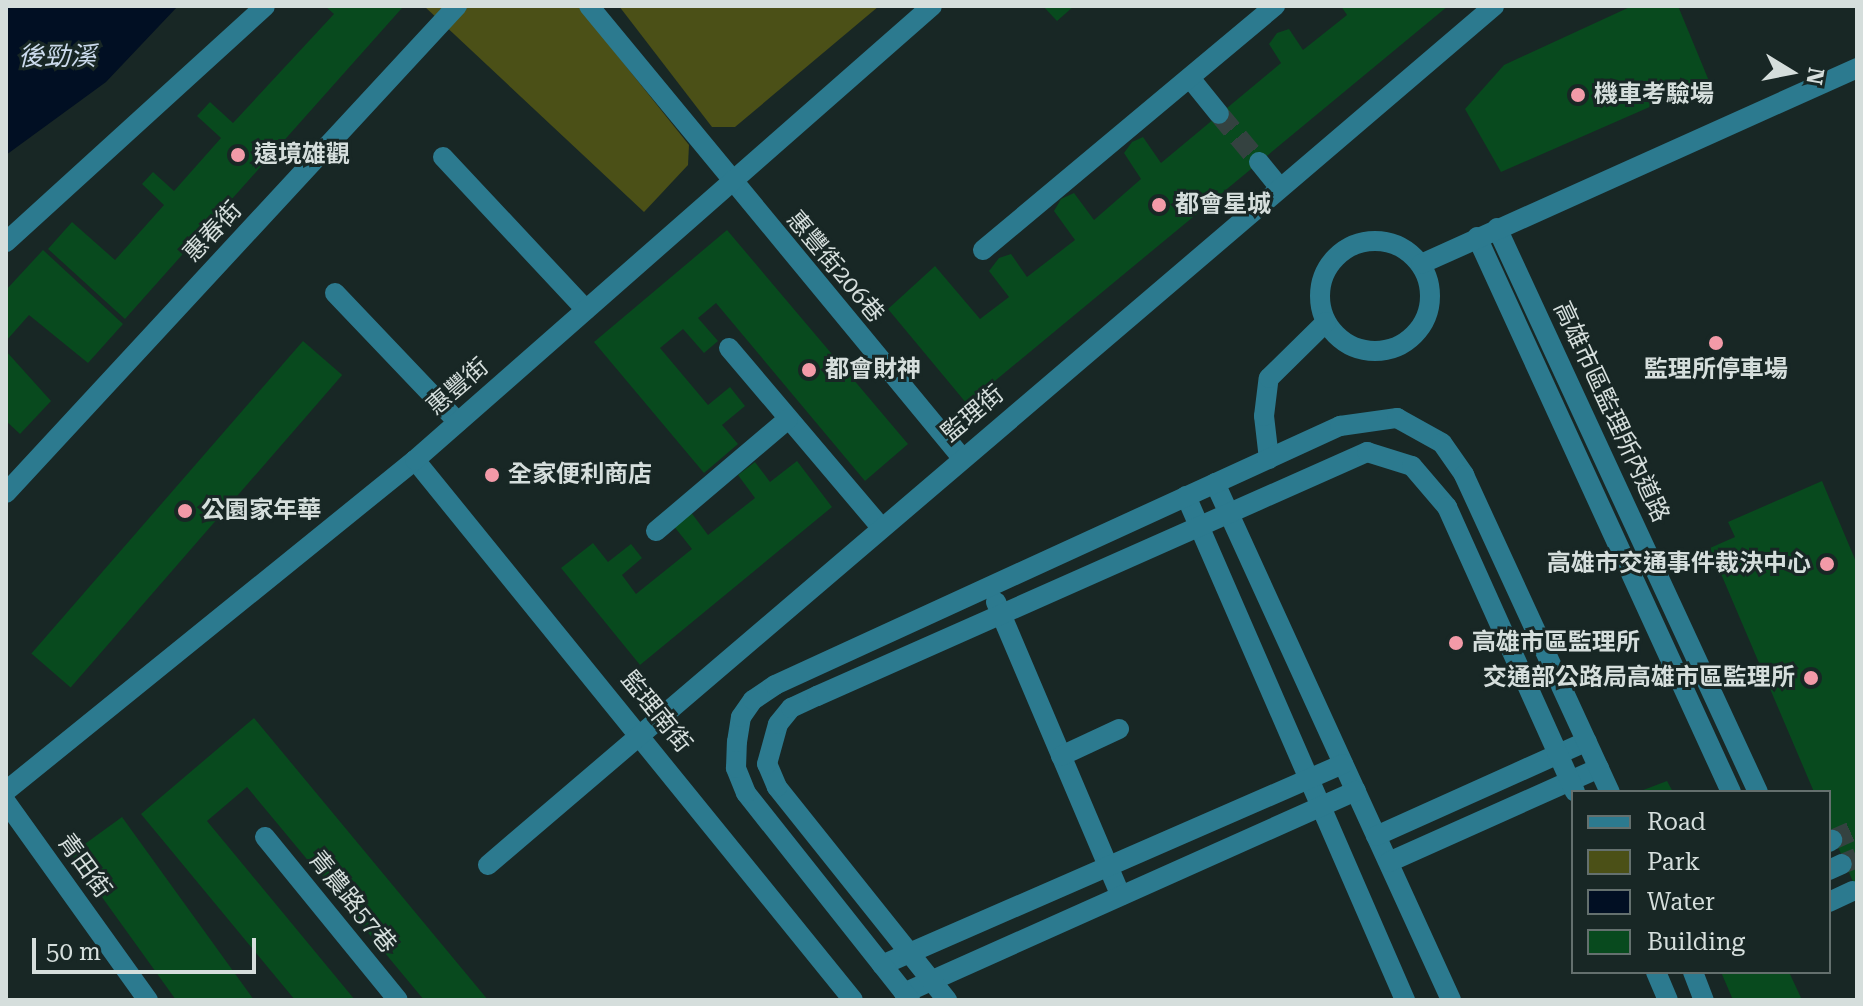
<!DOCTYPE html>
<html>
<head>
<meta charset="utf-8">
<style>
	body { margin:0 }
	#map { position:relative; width:1863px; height:1006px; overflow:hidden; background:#182725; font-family:"Roboto Serif","Noto Sans TC",serif }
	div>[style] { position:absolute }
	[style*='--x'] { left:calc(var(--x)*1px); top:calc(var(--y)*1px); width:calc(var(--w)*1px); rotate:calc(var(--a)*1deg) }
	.green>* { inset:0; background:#4b5017 }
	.water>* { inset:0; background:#010f23 }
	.building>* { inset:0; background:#084a1e; transform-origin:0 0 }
	.minor-tunnel>* { height:20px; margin-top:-10px; transform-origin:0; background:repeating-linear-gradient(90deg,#344240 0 20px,transparent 0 30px) }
	.minor>* { height:20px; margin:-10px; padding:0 10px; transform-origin:10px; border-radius:10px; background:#2c7a8f }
	.minor>.ring { margin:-10px; padding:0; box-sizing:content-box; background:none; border:20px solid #2c7a8f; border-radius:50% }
	.dots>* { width:22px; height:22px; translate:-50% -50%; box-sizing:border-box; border:4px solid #182725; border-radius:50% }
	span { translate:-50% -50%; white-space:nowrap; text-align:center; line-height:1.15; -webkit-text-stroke:6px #182725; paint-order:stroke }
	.poi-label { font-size:24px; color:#d5dedc; font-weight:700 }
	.left { translate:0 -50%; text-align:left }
	.right { translate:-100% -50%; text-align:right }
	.street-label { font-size:24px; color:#d5dedc }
	.water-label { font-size:26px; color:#cbdaec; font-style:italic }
	.frame { position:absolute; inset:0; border:8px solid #d5dedc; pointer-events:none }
	.legend { position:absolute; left:1571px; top:790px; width:260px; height:184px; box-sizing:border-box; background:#182725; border:2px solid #64706e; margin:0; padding:10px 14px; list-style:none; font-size:24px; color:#d5dedc }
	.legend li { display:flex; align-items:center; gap:16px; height:40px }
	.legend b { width:40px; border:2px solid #64706e }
	.north { position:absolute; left:1751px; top:32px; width:80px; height:80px; -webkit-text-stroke:6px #182725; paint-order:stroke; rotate:100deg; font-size:22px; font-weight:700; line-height:32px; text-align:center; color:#d5dedc }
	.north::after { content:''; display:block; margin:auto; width:28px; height:36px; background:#d5dedc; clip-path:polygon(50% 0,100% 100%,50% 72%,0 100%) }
	.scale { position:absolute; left:32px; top:938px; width:224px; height:36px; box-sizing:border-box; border:4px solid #d5dedc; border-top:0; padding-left:10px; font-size:24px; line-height:28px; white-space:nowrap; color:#d5dedc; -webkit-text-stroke:6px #182725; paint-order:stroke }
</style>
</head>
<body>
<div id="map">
	<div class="green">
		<div style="clip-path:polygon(424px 6px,578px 6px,689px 145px,688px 165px,644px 212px)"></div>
		<div style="clip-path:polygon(619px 6px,879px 6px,735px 127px,712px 127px)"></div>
	</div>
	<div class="water">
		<div style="clip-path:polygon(6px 6px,178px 6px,106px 82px,6px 155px)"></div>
	</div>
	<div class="building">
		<div style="clip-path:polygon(325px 6px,402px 8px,125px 319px,48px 249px,72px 222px,115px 260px,164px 205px,142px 184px,153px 172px,174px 191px,221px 138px,197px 116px,210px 102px,233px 123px,334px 14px)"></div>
		<div style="clip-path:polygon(1043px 6px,1074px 6px,1057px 21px)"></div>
		<div style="clip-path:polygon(1341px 6px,1448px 6px,967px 404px,888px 309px,935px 266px,980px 319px,1009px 297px,989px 271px,999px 258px,1011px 254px,1027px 277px,1075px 240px,1054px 211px,1061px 199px,1074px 193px,1094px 220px,1141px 179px,1124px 153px,1132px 142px,1143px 137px,1161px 163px,1281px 63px,1269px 44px,1277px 33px,1289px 29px,1303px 50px,1347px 15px)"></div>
		<div style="clip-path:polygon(1632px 6px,1678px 6px,1709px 81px,1501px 172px,1465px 109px,1504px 65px)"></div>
		<div style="clip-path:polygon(727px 230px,908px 444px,865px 481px,716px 303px,698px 318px,718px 341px,704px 353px,683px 329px,660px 348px,708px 405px,730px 387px,745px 406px,722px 425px,738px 444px,704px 473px,594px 342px)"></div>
		<div style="clip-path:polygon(43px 250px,123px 324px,88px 363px,29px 315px,6px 341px,6px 290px)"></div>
		<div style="left:303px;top:341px;width:52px;height:414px;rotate:41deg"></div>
		<div style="clip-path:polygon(6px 351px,51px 401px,20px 434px,6px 421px)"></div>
		<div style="clip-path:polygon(797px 461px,832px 507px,640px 665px,561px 568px,593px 543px,608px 562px,631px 544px,642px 558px,622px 575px,636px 594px,692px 549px,673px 525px,690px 511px,708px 535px,755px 498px,738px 475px,755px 462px,770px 482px)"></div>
		<div style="clip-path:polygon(1822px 481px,1857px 564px,1857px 891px,1829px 826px,1829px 792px,1814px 792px,1710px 548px,1735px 537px,1728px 522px)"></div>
		<div style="clip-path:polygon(254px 718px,488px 1000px,424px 1000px,247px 787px,207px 821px,355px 1000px,295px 1000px,141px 814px)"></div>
		<div style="clip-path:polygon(1667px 781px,1673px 792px,1638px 792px)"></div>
		<div style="clip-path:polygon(122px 817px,254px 1000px,176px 1000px,71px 854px)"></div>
		<div style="clip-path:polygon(1721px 972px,1789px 972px,1802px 1000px,1733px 1000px)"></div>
	</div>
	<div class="minor-tunnel">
		<div style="--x:1219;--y:114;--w:62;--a:50.2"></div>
		<div style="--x:1832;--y:840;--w:27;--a:-24"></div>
		<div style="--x:1842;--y:864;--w:16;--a:-22"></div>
	</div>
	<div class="minor">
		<div style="--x:589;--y:6;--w:586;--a:50.47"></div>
		<div style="--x:1190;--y:78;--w:46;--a:51.1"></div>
		<div style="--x:443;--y:157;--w:209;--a:46.9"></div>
		<div style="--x:1259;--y:162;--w:33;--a:51"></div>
		<div style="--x:1497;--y:228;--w:621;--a:65.17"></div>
		<div style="--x:1477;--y:237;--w:610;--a:65.41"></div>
		<div class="ring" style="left:1320px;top:241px;width:90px;height:90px"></div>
		<div style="--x:6;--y:242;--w:350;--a:-42.3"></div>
		<div style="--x:983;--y:250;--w:381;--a:-39.9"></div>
		<div style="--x:1421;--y:264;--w:478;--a:-24.2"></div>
		<div style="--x:335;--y:293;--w:178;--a:46.4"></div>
		<div style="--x:729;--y:348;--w:235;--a:49.7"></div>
		<div style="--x:1269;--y:459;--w:43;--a:-96.6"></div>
		<div style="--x:1264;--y:416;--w:38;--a:-83"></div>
		<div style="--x:1269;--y:378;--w:80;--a:-44.5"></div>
		<div style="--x:415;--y:460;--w:695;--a:50.95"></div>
		<div style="--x:1215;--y:483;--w:568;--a:65.46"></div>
		<div style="--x:6;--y:493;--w:664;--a:-47.2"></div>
		<div style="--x:1186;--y:496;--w:550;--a:66.51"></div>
		<div style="--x:656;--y:531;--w:173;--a:-40.3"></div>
		<div style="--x:996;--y:602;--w:319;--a:67"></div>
		<div style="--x:1061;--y:756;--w:64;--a:-25"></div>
		<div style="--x:6;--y:791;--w:526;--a:-38.98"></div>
		<div style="--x:415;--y:460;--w:688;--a:-41.29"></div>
		<div style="--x:6;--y:802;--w:244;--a:54.4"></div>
		<div style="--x:1376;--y:836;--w:231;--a:-24.2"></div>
		<div style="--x:265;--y:837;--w:210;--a:50.8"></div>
		<div style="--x:1829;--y:842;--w:4;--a:-34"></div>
		<div style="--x:1389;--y:862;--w:230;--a:-24.1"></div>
		<div style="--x:488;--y:865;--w:1323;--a:-40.49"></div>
		<div style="--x:1829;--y:870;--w:14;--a:-25"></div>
		<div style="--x:1829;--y:902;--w:26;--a:-25"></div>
		<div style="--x:882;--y:965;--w:503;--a:-23.56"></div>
		<div style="--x:1656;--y:972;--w:30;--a:67"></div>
		<div style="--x:1693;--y:972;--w:30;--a:69"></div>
		<div style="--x:904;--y:993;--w:495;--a:-24.1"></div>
		<div style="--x:910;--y:1000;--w:264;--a:-128.4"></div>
		<div style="--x:746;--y:793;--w:27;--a:-112"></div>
		<div style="--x:736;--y:768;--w:26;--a:-88"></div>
		<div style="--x:737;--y:742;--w:25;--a:-81"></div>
		<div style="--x:741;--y:717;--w:21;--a:-55"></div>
		<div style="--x:753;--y:700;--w:27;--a:-34"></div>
		<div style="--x:775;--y:685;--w:622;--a:-24.63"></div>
		<div style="--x:1340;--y:426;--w:58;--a:-8"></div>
		<div style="--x:1397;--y:418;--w:51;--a:29.1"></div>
		<div style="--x:1442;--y:443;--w:39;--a:55"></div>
		<div style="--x:1464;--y:475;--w:349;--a:65.3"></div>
		<div style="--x:947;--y:1000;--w:273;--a:-128.6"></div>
		<div style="--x:777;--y:787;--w:25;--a:-113"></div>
		<div style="--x:767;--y:764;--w:41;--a:-74.6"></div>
		<div style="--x:778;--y:724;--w:21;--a:-51"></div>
		<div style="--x:791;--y:708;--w:29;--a:-25"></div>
		<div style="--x:817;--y:696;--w:602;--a:-23.92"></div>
		<div style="--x:1367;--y:452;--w:47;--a:17.3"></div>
		<div style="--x:1412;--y:466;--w:54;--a:49.5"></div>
		<div style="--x:1447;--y:507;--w:312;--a:65.8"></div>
	</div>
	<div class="dots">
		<div style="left:1578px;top:95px;background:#f39aa8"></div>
		<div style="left:238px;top:155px;background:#f39aa8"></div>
		<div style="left:1159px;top:205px;background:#f39aa8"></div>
		<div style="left:1716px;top:343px;background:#f39aa8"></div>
		<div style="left:809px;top:370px;background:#f39aa8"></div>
		<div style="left:492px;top:475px;background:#f39aa8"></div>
		<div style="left:185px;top:511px;background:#f39aa8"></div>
		<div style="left:1827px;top:564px;background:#f39aa8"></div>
		<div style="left:1456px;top:643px;background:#f39aa8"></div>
		<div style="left:1811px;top:678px;background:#f39aa8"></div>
	</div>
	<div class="poi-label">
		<span class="left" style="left:1594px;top:95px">機車考驗場</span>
		<span class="left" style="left:254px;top:155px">遠境雄觀</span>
		<span class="left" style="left:1175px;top:205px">都會星城</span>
		<span class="left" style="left:825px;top:370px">都會財神</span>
		<span style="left:1716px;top:370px">監理所停車場</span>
		<span class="left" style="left:508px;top:475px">全家便利商店</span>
		<span class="left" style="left:201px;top:511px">公園家年華</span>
		<span class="right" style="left:1811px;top:564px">高雄市交通事件裁決中心</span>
		<span class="left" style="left:1472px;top:643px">高雄市區監理所</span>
		<span class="right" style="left:1795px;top:678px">交通部公路局高雄市區監理所</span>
	</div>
	<div class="street-label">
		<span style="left:213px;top:232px;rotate:-47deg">惠春街</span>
		<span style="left:835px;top:267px;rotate:50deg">惠豐街206巷</span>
		<span style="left:458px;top:387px;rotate:-41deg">惠豐街</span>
		<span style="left:1611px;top:412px;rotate:65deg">高雄市區監理所內道路</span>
		<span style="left:973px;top:414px;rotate:-40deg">監理街</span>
		<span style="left:656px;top:712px;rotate:51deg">監理南街</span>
		<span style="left:84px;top:866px;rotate:54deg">青田街</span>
		<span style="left:352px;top:902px;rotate:51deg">青農路57巷</span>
	</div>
	<div class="water-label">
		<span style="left:57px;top:57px">後勁溪</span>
	</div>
	<div class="frame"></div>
	<ul class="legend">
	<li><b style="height:10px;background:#2c7a8f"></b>Road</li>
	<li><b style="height:22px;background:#4b5017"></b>Park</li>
	<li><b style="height:22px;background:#010f23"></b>Water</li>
	<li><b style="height:22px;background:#084a1e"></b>Building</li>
	</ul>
	<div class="north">N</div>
	<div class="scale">50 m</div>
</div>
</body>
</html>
